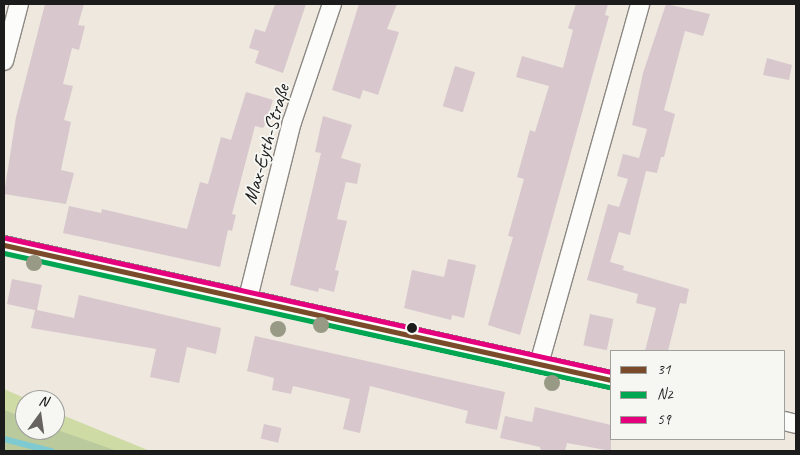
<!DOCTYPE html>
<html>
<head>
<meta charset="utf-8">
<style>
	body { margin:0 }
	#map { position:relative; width:800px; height:455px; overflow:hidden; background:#eee8de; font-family:Caveat,sans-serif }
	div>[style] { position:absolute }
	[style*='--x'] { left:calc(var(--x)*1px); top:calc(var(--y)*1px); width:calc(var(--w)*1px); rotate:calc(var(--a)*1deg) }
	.green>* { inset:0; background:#cfdba5 }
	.forest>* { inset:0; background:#baca9d }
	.stream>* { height:5.5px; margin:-2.75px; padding:0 2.75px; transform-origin:2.75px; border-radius:2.75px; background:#7fcad0 }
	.building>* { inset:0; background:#d8c8ce; transform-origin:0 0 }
	.roads { filter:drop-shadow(1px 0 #8c8883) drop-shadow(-1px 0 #8c8883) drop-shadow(0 1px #8c8883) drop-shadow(0 -1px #8c8883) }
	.minor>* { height:18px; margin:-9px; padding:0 9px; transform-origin:9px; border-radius:9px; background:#fcfcfa }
	.bus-1>* { height:5px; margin:-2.5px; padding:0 2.5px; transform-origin:2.5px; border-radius:2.5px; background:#7a4b2a }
	.bus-2>* { height:5px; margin:-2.5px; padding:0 2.5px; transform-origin:2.5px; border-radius:2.5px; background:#00a651 }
	.bus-3>* { height:5px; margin:-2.5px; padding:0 2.5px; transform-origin:2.5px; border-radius:2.5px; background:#e5007d }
	.trees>* { width:16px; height:16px; margin:-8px; border-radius:50%; background:#989a85 }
	.dots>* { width:14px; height:14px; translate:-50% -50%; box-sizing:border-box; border:2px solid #f6f6f2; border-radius:50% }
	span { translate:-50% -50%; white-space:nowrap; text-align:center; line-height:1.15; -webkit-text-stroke:4px #f6f6f2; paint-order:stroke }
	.street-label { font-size:20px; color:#1c1c1c }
	.frame { position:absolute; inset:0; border:5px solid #1c1c1c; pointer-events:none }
	.legend { position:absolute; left:610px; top:350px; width:175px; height:90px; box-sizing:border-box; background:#f6f6f2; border:1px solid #9f9f9c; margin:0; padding:6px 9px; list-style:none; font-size:15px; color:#1c1c1c }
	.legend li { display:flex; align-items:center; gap:10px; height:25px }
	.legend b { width:25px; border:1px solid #9f9f9c }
	.north { position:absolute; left:15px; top:390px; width:50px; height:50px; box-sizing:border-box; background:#f6f6f2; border:1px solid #9f9f9c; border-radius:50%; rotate:14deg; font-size:14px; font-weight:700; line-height:20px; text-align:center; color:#1c1c1c }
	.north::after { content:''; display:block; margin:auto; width:18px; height:22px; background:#666360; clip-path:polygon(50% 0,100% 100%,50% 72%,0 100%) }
</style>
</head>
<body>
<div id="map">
	<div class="green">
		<div style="clip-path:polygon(4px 389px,29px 400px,25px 400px,25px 430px,55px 430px,55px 412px,150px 451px,4px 451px)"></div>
	</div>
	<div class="forest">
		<div style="clip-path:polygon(4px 410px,25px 418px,25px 430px,55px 429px,117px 451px,4px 451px)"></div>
	</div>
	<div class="stream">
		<div style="--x:4;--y:439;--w:49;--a:14.3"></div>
	</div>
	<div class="building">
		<div style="clip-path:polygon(45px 4px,84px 4px,78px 25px,85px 26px,79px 50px,72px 48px,63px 84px,73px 86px,64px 120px,71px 122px,61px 170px,74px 173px,66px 204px,4px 194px,16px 117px)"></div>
		<div style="clip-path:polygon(275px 4px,306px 4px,283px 73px,255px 63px,259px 51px,249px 48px,255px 29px,265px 32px)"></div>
		<div style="clip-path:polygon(359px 4px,397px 4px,387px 29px,399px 32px,378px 95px,363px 90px,360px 99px,332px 90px)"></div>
		<div style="clip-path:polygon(576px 4px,608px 4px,605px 15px,609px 16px,520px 335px,488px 325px,513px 237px,508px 236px,524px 179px,517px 177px,530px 130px,535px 132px,549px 86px,516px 77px,522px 56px,563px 68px,573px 30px,568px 28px)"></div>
		<div style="clip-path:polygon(666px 4px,710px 14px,703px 36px,685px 31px,664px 110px,675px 114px,664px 157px,661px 157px,657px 173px,646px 171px,630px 235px,619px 232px,610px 262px,624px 266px,623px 270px,689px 289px,686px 304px,680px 303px,668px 351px,645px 351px,656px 308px,636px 303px,638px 294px,587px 280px,608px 204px,619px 207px,628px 179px,617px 176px,623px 154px,639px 158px,647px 129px,632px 125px,643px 73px)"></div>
		<div style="clip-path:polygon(767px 58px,792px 65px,789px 80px,763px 75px)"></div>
		<div style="left:455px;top:66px;width:21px;height:42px;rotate:17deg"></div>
		<div style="clip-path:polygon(246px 92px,273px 100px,266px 123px,263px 128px,255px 126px,232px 214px,236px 215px,232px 231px,228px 230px,220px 267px,63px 233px,69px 206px,101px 213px,102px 209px,187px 229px,200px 182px,208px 184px,221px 137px,231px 140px)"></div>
		<div style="clip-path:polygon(323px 116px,352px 125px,341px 158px,361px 164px,357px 184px,346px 182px,337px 219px,347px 221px,335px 270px,339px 271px,334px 292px,319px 288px,318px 292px,290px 285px,321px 153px,315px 152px)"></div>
		<div style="clip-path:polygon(448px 259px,476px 265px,464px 318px,452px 315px,451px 320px,404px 308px,412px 270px,444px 277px)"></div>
		<div style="clip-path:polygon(12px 279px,42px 285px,37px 310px,74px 318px,79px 295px,221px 328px,216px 354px,187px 347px,179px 383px,150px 377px,156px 349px,31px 328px,35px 310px,7px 304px)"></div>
		<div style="left:590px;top:314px;width:24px;height:32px;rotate:12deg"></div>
		<div style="clip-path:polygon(255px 336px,505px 392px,497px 430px,465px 423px,468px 411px,370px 386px,360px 433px,343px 429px,350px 399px,293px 386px,291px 394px,272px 390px,274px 378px,247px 371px)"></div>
		<div style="clip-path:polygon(535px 407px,611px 425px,611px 451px,567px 443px,565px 451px,541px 451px,540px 447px,500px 438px,505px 416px,532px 422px)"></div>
		<div style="left:264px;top:424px;width:18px;height:15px;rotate:13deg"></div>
	</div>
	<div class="roads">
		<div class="minor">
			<div style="--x:4;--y:61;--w:59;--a:-75.3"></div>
			<div style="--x:4;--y:245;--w:622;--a:12.54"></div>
			<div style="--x:248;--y:298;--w:181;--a:-76"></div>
			<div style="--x:292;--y:122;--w:125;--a:-71.3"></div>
			<div style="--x:539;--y:364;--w:374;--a:-74.3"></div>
			<div style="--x:784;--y:421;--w:12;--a:14"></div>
		</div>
	</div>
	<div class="bus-1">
		<div style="--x:4;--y:245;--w:622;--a:12.54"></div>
	</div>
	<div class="bus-2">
		<div style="--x:4;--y:253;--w:620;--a:12.49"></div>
	</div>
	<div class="bus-3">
		<div style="--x:6;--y:238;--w:620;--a:12.49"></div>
	</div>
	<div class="trees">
		<div style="left:34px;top:263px"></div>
		<div style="left:321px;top:325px"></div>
		<div style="left:278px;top:329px"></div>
		<div style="left:552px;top:383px"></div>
	</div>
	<div class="dots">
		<div style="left:412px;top:328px;background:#1c1c1c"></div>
	</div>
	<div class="street-label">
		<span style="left:266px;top:144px;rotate:-74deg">Max-Eyth-Straße</span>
	</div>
	<div class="frame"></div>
	<ul class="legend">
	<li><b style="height:6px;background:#7a4b2a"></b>31</li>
	<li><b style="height:6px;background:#00a651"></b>N2</li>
	<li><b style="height:6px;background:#e5007d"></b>59</li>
	</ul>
	<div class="north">N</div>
</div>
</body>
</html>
